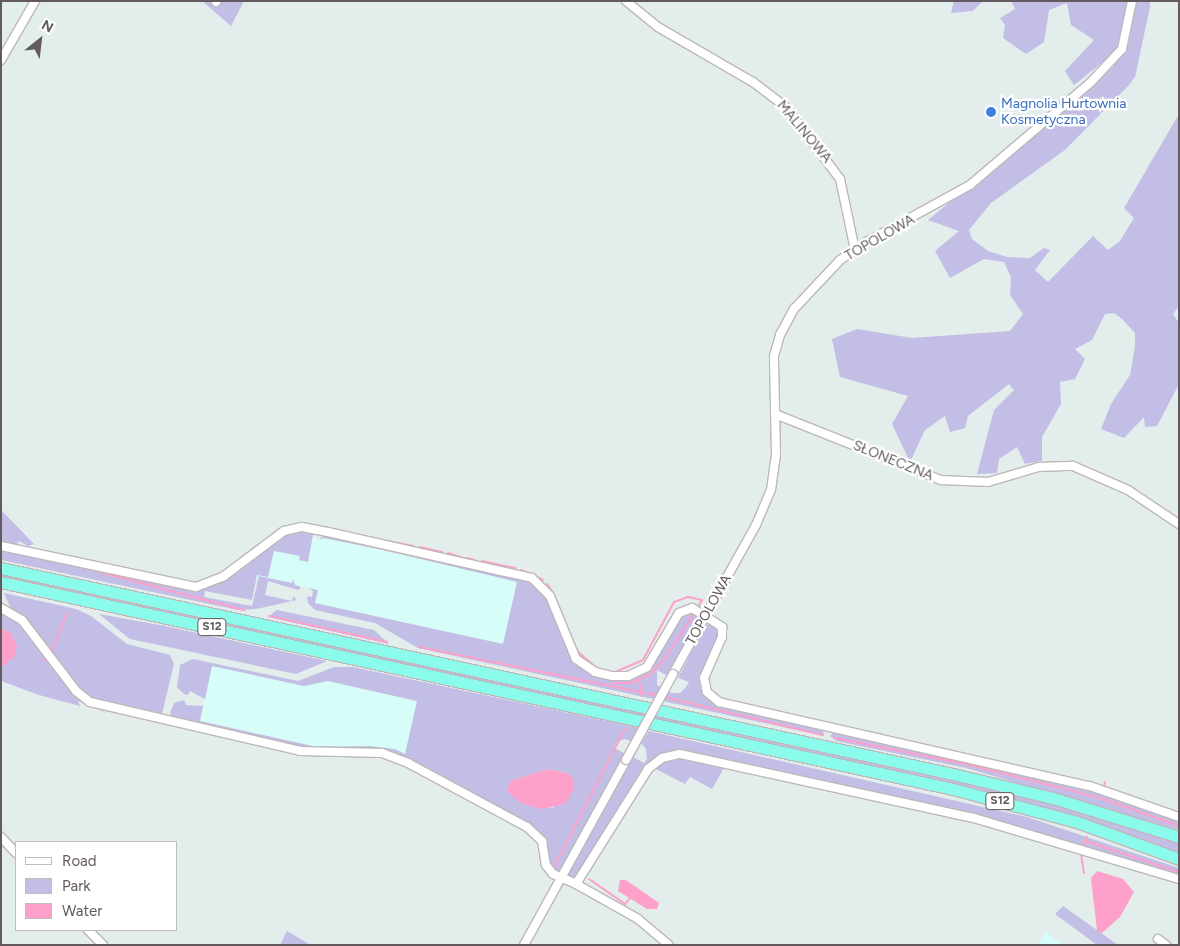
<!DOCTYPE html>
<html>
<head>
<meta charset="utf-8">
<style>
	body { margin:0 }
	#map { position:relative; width:1180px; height:946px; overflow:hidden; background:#e2edec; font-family:Figtree,sans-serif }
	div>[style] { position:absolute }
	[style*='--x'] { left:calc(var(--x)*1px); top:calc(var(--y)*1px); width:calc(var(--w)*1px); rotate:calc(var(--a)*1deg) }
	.commercial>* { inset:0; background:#d7fdf9 }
	.green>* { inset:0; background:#c3bee5 }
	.water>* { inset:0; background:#fea1ca }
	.stream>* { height:2px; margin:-1px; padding:0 1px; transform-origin:1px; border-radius:1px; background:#fea1ca }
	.roads { filter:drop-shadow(1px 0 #beb7b9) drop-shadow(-1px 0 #beb7b9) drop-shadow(0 1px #beb7b9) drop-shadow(0 -1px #beb7b9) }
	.minor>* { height:8px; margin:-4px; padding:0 4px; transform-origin:4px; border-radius:4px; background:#fff }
	.highway>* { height:11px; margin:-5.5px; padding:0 5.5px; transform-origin:5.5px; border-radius:5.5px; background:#8bfbec }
	.bridges { filter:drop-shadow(1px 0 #beb7b9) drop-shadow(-1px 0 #beb7b9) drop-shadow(0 1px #beb7b9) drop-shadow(0 -1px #beb7b9) }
	.minor-bridge>* { height:8px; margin:-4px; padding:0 4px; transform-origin:4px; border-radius:4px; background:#fff }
	.dots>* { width:14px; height:14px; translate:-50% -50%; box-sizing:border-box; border:2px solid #fff; border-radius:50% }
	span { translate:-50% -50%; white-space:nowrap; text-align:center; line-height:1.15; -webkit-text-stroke:4.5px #fff; paint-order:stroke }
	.shield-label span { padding:1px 4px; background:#fff; border:1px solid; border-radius:4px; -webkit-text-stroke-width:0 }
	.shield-label { font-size:12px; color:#635a5d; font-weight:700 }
	.shop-label { font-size:14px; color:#366cbe }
	.left { translate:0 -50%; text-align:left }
	.street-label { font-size:14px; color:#635a5d }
	.frame { position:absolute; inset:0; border:2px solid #635a5d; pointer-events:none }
	.legend { position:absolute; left:15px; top:841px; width:162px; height:90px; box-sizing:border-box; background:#fff; border:1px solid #c1bdbe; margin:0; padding:6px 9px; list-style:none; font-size:15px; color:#635a5d }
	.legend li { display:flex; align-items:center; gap:10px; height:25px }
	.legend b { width:25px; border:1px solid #c1bdbe }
	.north { position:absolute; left:15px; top:15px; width:50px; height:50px; -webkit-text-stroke:4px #fff; paint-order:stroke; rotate:29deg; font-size:14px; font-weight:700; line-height:20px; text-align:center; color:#635a5d }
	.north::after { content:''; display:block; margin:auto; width:18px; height:22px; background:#635a5d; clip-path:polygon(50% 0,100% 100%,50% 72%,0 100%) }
</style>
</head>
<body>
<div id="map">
	<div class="commercial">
		<div style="clip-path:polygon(311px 534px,319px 540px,322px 538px,344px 542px,517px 581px,504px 644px,315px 603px,317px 590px,253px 577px,258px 557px)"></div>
		<div style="clip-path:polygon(212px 666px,304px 686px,328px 681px,418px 702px,406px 755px,369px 746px,317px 747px,200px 721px)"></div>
		<div style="clip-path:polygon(1045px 931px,1064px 945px,1038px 945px)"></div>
	</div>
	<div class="green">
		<div style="clip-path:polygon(202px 1px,244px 1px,231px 26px)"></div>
		<div style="clip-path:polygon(954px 1px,983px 1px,973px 11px,951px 13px)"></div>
		<div style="clip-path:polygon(1011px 1px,1129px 1px,1122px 43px,1109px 57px,1074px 85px,1065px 71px,1094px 40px,1071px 25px,1067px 3px,1049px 10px,1044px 42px,1026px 54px,1003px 38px,1005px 25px,1000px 18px,1015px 9px)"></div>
		<div style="clip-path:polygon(1135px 1px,1150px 1px,1150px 7px,1135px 77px,1128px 86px,1065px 150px,991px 203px,969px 230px,972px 239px,988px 251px,1007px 257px,1030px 258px,1044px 248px,1050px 250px,1035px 270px,1048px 282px,1093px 236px,1108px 250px,1120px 241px,1134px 218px,1124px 208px,1179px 114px,1179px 306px,1173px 314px,1179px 323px,1179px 384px,1157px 426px,1145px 427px,1144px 417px,1124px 438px,1101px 429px,1111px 404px,1130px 375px,1135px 346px,1135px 333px,1122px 319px,1114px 313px,1105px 314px,1092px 340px,1075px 349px,1085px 359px,1075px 379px,1060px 382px,1061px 404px,1042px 437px,1042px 461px,1025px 464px,1017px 447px,999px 459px,997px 473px,977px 474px,994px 410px,1014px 390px,1009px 384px,968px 416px,965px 428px,950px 432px,945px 416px,925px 430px,910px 462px,892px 424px,908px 396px,840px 377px,832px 339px,857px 329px,912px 338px,1010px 331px,1023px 314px,1010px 295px,1011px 277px,1004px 262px,984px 259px,950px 278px,935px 251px,959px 231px,928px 220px,1112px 68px,1129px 43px)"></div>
		<div style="clip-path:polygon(2px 511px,34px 544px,28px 546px,19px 541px,16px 546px,1px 541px)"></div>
		<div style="clip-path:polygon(297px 530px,311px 531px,313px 535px,308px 562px,299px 560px,300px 556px,274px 551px,268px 577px,257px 575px,252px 600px,205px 591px,204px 597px,252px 606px,259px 576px,292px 583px,293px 579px,295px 585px,301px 587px,298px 590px,268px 581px,265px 595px,292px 601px,293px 596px,297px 600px,256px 609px,238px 610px,1px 560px,1px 549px,195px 589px,204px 588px,222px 580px,282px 535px)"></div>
		<div style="clip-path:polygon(324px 534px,532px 582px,547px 598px,571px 659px,588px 673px,607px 679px,623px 680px,641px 674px,657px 659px,682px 614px,689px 611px,697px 613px,698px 624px,668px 676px,657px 670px,657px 685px,672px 693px,680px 693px,686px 687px,689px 682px,678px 678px,705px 626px,711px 623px,719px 634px,700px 681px,708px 699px,719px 706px,823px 729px,824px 736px,418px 648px,375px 623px,315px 610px,308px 603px,307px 596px,312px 597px,313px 591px,309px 588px,318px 590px,315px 603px,503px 644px,517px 582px,379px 549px,323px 538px,319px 540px)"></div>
		<div style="clip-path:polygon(1px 573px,1045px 801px,1179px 843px,1179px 853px,1041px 807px,949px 782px,1px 578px)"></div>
		<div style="clip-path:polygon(4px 593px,76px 609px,91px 616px,127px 644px,170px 655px,174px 664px,162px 714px,157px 716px,92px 700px,83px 695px,22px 616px,10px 607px)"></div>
		<div style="clip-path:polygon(1px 609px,14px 616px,95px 706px,107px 713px,78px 701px,80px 706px,39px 695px,1px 681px)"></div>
		<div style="clip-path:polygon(277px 610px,374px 630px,389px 644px,268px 617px)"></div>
		<div style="clip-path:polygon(99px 614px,165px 626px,327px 661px,296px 674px,130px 639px)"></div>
		<div style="clip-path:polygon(evenodd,193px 659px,298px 681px,334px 667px,353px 667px,639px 728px,632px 741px,624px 739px,616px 743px,614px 748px,626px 754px,560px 871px,557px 872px,550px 868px,545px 840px,534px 828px,403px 758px,315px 751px,172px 718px,170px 713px,174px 703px,184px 700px,186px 705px,203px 706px,200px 721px,317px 747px,369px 746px,395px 749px,405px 754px,417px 701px,328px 681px,304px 686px,212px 666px,205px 699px,190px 691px,188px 695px,184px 694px,177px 687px,180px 665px,193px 659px,548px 769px,567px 773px,553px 808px,529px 806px,510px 781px,548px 769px)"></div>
		<div style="clip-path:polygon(649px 731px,1027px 817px,1179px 868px,1179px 875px,968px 812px,681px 751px,659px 755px,642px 771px,581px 873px,573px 880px,568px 874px,633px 757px,644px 763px,647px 759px,646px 749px,641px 743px)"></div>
		<div style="clip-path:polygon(834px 731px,1107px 794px,1179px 820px,1179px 830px,966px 768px,836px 741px,830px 736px)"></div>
		<div style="clip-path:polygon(677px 757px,692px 759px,725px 766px,712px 789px,690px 777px,685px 784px,654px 768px)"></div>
		<div style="clip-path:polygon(1063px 906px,1118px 945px,1097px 945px,1055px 914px)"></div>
		<div style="clip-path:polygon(287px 931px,309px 944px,309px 945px,280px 945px)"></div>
	</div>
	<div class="water">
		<div style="clip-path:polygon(1px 628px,11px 633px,17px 646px,14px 657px,1px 668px)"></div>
		<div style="clip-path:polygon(548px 769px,567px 773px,574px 779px,574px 789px,565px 804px,543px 809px,529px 806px,519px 802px,507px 791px,510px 781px)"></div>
		<div style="clip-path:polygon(1097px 871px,1123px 879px,1134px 892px,1120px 917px,1102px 933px,1097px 931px,1091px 878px)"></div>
		<div style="clip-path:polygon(620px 880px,626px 880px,659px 903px,657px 909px,647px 909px,618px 891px)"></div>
	</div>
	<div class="stream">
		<div style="--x:388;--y:541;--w:26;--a:11"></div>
		<div style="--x:420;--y:547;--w:23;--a:13"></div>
		<div style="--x:448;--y:553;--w:14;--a:17"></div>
		<div style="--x:467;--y:558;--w:8;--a:14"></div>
		<div style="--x:482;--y:561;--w:34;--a:12"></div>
		<div style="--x:77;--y:566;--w:173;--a:14.8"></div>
		<div style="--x:521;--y:570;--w:24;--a:24"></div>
		<div style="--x:547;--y:584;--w:11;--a:56"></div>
		<div style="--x:556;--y:599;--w:17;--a:69"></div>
		<div style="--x:269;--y:616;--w:121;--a:12.4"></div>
		<div style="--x:419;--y:647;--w:245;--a:11.5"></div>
		<div style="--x:576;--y:650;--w:29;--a:41"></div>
		<div style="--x:51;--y:653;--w:43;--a:-68.2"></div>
		<div style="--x:41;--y:660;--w:8;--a:-30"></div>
		<div style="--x:604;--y:670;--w:4;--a:14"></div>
		<div style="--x:615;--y:672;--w:30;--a:-23"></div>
		<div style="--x:643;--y:660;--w:66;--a:-61.9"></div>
		<div style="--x:674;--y:602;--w:15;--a:-20"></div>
		<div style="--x:688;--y:597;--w:14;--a:12"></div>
		<div style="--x:702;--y:600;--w:10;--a:119"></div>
		<div style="--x:639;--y:679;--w:17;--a:83"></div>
		<div style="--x:613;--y:683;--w:18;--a:0"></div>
		<div style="--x:631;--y:683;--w:21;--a:-25"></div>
		<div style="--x:650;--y:674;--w:21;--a:-45"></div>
		<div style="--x:665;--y:659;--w:54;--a:-57.8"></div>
		<div style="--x:664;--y:697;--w:163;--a:13.5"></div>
		<div style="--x:835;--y:738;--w:133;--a:11.3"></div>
		<div style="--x:965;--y:764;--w:139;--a:14.1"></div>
		<div style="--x:1100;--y:798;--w:84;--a:19.5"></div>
		<div style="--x:1104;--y:786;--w:4;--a:-76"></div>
		<div style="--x:1085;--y:841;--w:99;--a:18.3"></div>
		<div style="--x:1084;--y:845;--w:9;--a:-69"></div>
		<div style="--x:1081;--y:854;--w:19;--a:81"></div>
		<div style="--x:554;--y:867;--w:155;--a:-62.8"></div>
		<div style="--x:589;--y:879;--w:44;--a:34.8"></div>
		<div style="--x:625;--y:904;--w:8;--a:-50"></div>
	</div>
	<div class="roads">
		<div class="minor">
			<div style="--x:626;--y:1;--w:41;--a:39.1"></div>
			<div style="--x:658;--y:27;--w:110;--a:30.1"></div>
			<div style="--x:753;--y:82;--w:43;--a:37.4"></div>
			<div style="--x:787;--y:108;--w:89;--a:53.3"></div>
			<div style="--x:840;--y:179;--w:73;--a:78.1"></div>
			<div style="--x:216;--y:2;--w:1;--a:-45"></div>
			<div style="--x:1;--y:60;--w:68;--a:-60"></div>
			<div style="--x:775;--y:414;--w:179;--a:21.7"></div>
			<div style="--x:941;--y:480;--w:47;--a:2.4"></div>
			<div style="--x:988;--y:482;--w:53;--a:-16.4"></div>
			<div style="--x:1039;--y:467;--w:34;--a:-2"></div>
			<div style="--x:1073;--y:466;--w:60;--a:23.6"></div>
			<div style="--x:1128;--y:490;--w:61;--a:33.7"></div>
			<div style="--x:1;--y:546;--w:199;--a:11.9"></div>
			<div style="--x:196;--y:587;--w:30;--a:-21"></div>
			<div style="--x:224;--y:576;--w:75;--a:-36.9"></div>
			<div style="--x:284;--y:531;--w:18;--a:-13"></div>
			<div style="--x:302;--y:527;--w:26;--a:11"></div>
			<div style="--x:328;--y:532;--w:209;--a:12.7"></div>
			<div style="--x:532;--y:578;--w:25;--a:45"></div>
			<div style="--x:550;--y:596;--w:68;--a:67.6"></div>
			<div style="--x:576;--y:659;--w:23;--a:34"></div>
			<div style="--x:595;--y:672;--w:18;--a:13"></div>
			<div style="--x:613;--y:676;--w:15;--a:0"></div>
			<div style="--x:628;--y:676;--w:21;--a:-25"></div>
			<div style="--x:647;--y:667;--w:63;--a:-59.3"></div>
			<div style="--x:679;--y:613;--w:14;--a:-21"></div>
			<div style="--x:692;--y:608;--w:36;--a:32"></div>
			<div style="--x:722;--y:627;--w:10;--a:90"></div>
			<div style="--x:722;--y:637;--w:45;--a:113.7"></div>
			<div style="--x:704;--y:678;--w:14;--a:78"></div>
			<div style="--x:707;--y:692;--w:16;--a:40"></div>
			<div style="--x:719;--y:702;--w:380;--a:12.8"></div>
			<div style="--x:1090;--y:786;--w:94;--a:19.2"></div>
			<div style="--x:1;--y:608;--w:24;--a:30"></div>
			<div style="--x:22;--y:620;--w:89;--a:52.7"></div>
			<div style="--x:76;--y:691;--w:18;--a:38"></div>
			<div style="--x:90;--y:702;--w:216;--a:13.1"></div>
			<div style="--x:300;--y:751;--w:82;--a:1.4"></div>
			<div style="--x:382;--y:753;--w:28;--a:21"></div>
			<div style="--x:408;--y:763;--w:135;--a:28.3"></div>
			<div style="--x:527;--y:827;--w:21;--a:43"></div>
			<div style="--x:542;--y:841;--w:24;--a:81"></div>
			<div style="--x:546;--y:865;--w:11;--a:52"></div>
			<div style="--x:553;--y:874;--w:25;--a:23"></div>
			<div style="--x:576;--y:884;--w:71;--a:29.4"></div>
			<div style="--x:638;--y:919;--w:40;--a:40"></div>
			<div style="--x:673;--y:674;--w:171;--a:-60.9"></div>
			<div style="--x:756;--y:525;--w:38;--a:-67"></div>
			<div style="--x:771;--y:490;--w:35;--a:-82"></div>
			<div style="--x:776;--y:455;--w:99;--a:-91.2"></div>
			<div style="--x:774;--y:356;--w:22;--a:-74"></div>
			<div style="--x:780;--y:335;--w:30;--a:-62"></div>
			<div style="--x:794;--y:309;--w:67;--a:-46.8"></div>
			<div style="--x:840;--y:260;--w:34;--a:-34"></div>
			<div style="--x:868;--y:241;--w:116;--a:-28.8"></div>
			<div style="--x:970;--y:185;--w:159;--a:-40.4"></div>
			<div style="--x:1091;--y:82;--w:45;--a:-46.8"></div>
			<div style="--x:1122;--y:49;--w:49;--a:-78.2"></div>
			<div style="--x:1;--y:837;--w:22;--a:47"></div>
			<div style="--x:576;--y:884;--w:136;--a:-57.9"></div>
			<div style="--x:648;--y:769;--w:18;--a:-38"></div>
			<div style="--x:662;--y:758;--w:18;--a:-13"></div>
			<div style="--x:680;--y:754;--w:301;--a:12.3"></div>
			<div style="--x:974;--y:818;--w:214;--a:16.6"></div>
			<div style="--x:88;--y:930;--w:21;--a:45"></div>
			<div style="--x:1158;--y:939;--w:10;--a:37"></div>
			<div style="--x:524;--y:945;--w:211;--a:-61.1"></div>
		</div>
		<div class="highway">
			<div style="--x:1;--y:568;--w:974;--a:12.21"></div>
			<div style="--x:953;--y:774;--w:103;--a:13.5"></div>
			<div style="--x:1053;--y:798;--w:132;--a:17.2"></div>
			<div style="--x:1;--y:582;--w:974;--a:12.27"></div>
			<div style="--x:953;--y:789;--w:128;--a:14.9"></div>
			<div style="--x:1077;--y:822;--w:109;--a:19.9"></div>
		</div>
	</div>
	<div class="bridges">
		<div class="minor-bridge">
			<div style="--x:626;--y:760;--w:98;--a:-61.3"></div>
		</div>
	</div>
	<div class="dots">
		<div style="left:991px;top:112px;background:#3f7fe0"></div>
	</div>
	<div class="shield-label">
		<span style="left:212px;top:627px">S12</span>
		<span style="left:1000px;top:801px">S12</span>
	</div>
	<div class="shop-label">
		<span class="left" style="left:1001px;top:112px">Magnolia Hurtownia<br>Kosmetyczna</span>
	</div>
	<div class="street-label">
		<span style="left:804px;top:132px;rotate:50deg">MALINOWA</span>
		<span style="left:880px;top:238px;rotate:-30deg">TOPOLOWA</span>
		<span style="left:893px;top:461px;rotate:22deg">SŁONECZNA</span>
		<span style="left:709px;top:610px;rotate:-61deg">TOPOLOWA</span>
	</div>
	<div class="frame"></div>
	<ul class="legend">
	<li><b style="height:6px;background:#fff"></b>Road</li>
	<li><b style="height:14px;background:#c3bee5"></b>Park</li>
	<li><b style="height:14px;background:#fea1ca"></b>Water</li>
	</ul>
	<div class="north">N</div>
</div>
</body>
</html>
